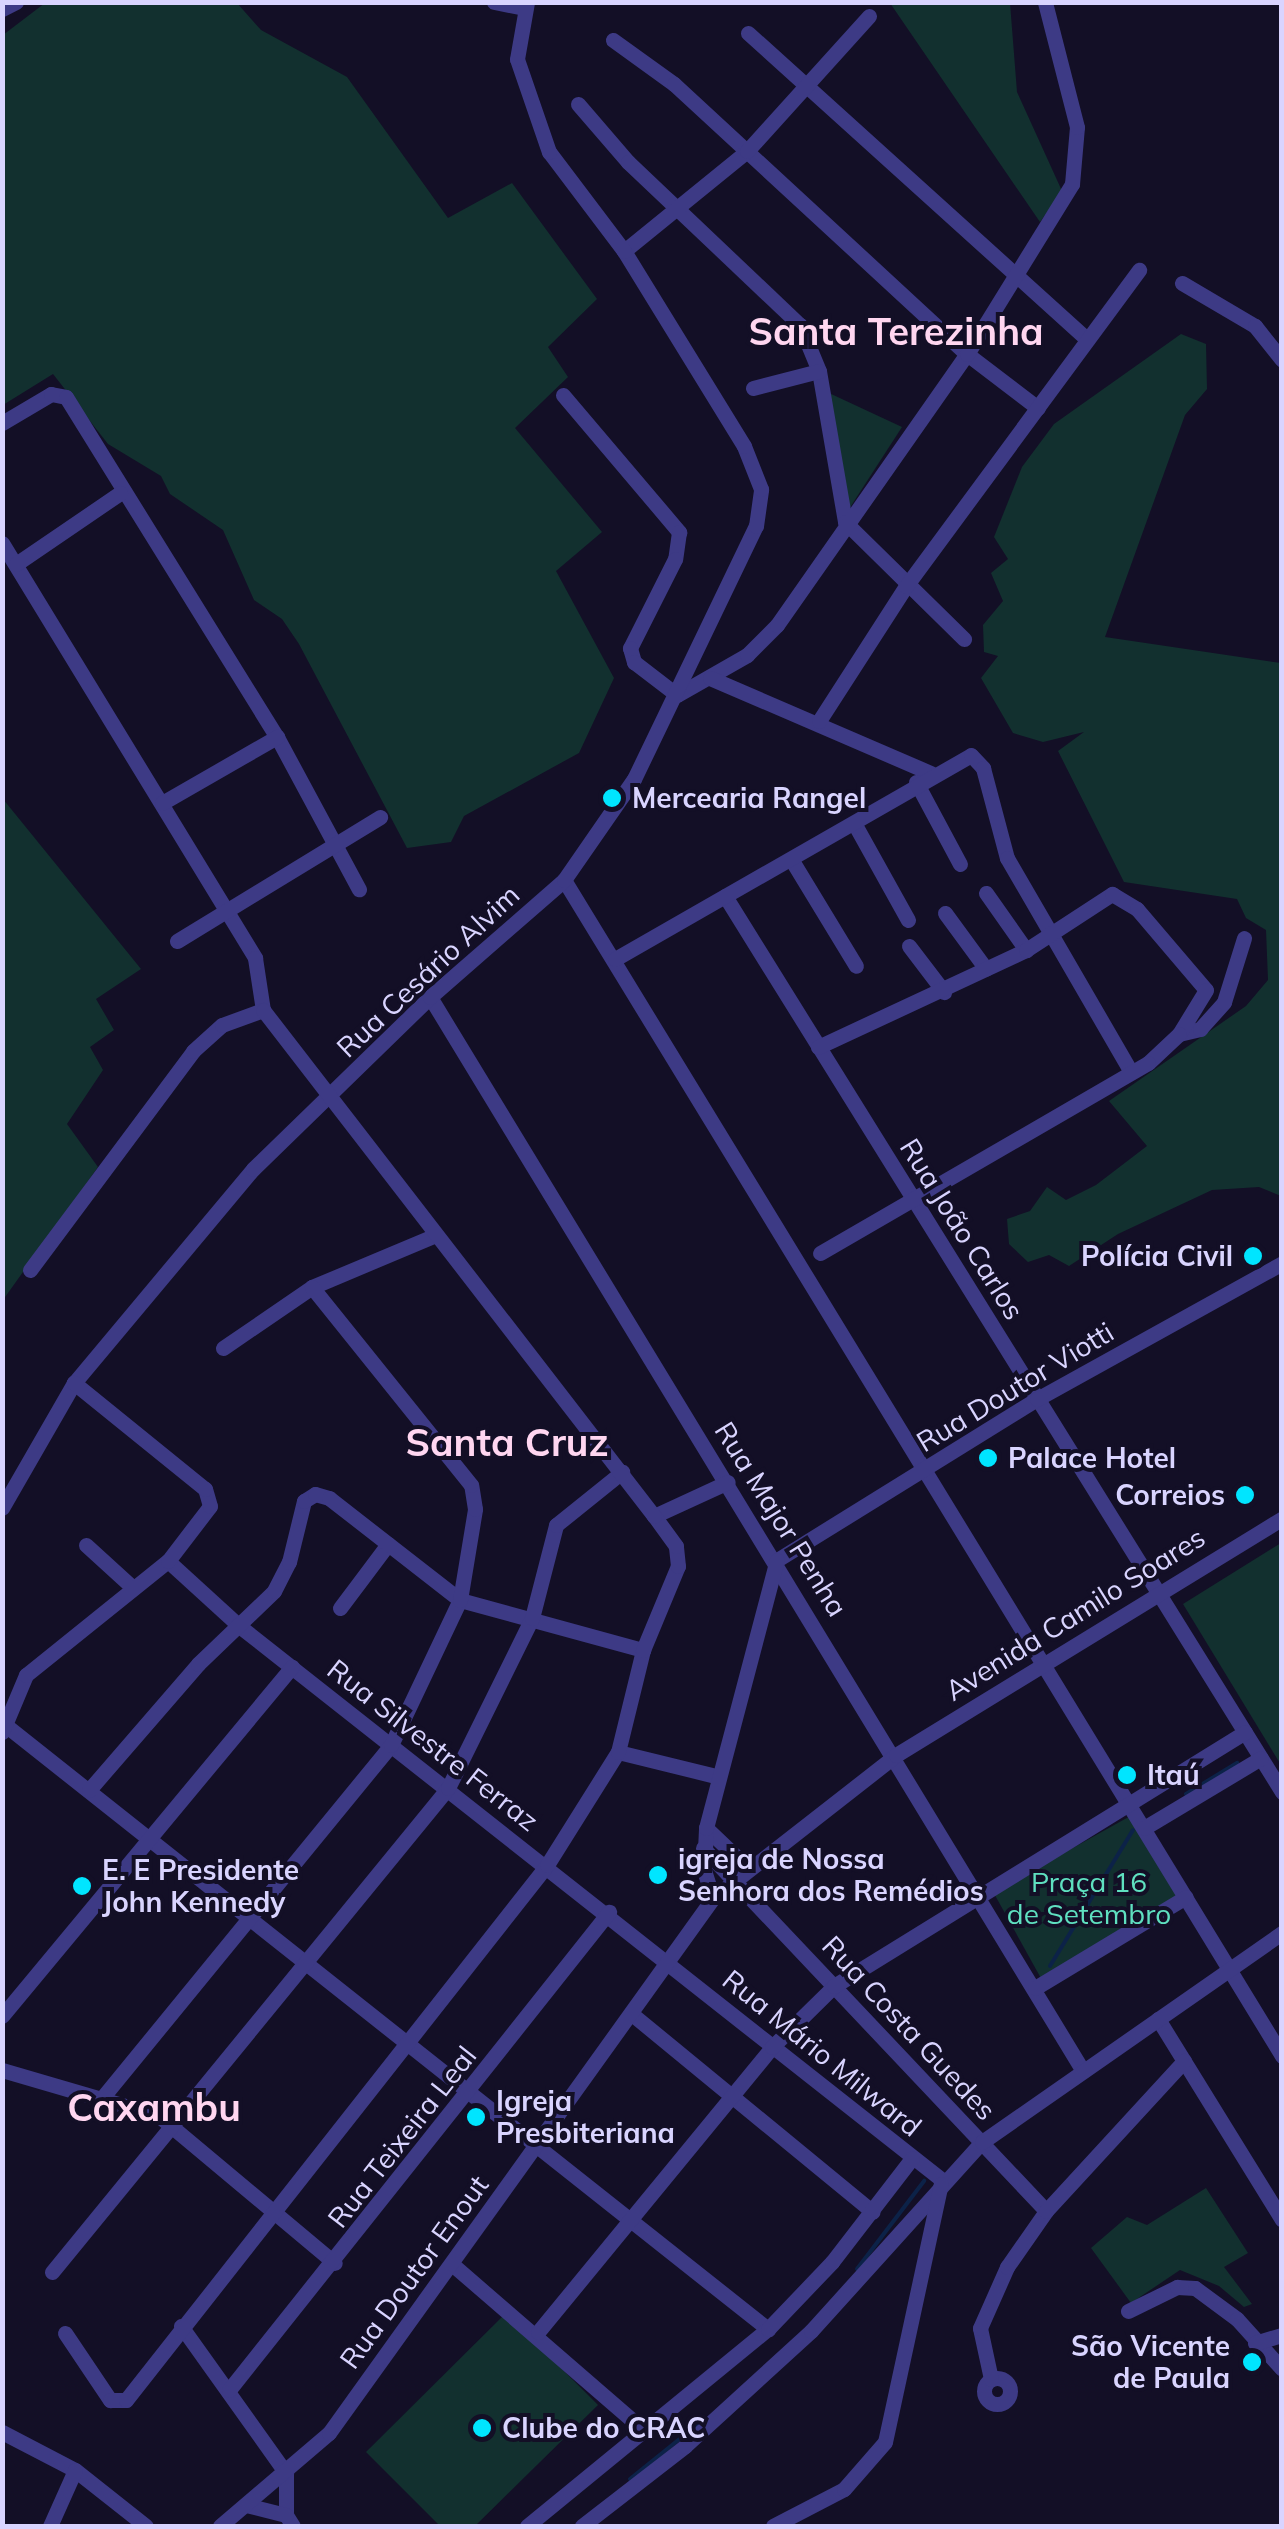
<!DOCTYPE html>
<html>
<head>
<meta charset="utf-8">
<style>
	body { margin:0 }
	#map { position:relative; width:1284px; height:2529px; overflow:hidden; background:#130f26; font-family:Mulish,sans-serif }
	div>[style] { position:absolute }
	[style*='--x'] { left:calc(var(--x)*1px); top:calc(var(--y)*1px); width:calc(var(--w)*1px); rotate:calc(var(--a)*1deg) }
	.green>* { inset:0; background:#12302f; transform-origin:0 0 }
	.stream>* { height:4px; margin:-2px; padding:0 2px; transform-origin:2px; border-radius:2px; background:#0c2248 }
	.minor>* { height:15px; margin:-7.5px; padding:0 7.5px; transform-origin:7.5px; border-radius:7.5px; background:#3d3a85 }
	.minor>.ring { margin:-7.5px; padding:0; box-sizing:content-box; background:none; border:15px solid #3d3a85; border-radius:50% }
	.dots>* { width:28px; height:28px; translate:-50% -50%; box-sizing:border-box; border:5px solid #130f26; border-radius:50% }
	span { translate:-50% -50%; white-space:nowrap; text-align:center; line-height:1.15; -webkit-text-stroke:8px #130f26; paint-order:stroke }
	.poi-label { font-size:28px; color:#d9d4ff; font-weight:700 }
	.left { translate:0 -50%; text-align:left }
	.right { translate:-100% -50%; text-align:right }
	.street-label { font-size:28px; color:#d9d4ff }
	.park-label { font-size:28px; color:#5fe0c0 }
	.district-label { font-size:38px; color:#ffd6f0; font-weight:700 }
	.frame { position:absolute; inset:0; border:5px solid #d9d4ff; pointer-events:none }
</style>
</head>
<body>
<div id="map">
	<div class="green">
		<div style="clip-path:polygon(45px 3px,237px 3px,261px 30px,347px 77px,448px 218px,512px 183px,597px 299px,548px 347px,568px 377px,515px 428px,602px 532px,556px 571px,614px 678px,579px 753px,464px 816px,451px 842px,407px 848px,299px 644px,282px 619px,254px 600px,223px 530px,170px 494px,161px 476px,108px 444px,53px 374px,3px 405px,3px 35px)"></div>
		<div style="clip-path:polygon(890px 3px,1010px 3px,1017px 92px,1062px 191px,1040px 222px)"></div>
		<div style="clip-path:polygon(1181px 334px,1206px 344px,1207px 389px,1185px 415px,1105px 637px,1281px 663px,1281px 1196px,1259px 1187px,1212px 1190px,1118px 1234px,1069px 1266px,1049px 1255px,1028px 1262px,1009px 1244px,1007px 1219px,1030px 1211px,1047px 1187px,1066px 1200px,1096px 1185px,1147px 1146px,1109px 1101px,1246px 1006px,1268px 980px,1266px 930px,1246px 918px,1237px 899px,1124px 882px,1058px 751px,1084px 732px,1043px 742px,1013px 733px,981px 678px,998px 656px,984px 652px,983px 625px,1003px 601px,991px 573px,1008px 559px,994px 537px,1022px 467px,1054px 424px)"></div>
		<div style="clip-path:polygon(829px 393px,902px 427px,849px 509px)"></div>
		<div style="clip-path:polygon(3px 799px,141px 969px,96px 999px,114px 1030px,90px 1047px,103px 1070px,67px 1124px,98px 1167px,3px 1300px)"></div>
		<div style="clip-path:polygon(1281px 1543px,1281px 1765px,1183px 1604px)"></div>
		<div style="left:1134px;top:1814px;width:98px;height:161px;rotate:61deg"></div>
		<div style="clip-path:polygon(1206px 2188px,1248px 2253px,1224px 2267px,1252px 2304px,1244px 2307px,1219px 2286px,1180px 2270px,1131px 2303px,1091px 2248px,1127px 2217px,1147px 2225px)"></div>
		<div style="clip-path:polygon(506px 2313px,598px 2405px,475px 2526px,440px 2526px,366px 2452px)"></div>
	</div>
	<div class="stream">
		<div style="--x:1186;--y:1794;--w:60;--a:-31.3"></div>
		<div style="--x:1050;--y:1966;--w:159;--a:-58.6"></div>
		<div style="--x:857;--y:2269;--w:111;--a:-52.7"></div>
		<div style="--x:630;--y:2479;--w:86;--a:-38.9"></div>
	</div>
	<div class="minor">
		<div style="--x:494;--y:2;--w:32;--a:11"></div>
		<div style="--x:2;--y:9;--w:16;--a:-27"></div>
		<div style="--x:748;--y:33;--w:457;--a:42.1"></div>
		<div style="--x:613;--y:40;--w:75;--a:35.8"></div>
		<div style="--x:674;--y:84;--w:398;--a:42.7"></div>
		<div style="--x:967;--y:354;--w:89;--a:37.3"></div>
		<div style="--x:578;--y:104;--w:77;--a:49.2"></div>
		<div style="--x:628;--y:162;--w:237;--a:43.5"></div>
		<div style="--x:800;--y:325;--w:50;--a:67.6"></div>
		<div style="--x:819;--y:371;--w:153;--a:80.2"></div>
		<div style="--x:845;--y:522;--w:167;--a:44.5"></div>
		<div style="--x:624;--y:251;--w:159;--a:-39.1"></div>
		<div style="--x:747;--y:151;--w:182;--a:-47.9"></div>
		<div style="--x:1182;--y:283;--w:85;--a:30.5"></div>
		<div style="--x:1255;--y:326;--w:43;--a:51.5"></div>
		<div style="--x:753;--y:388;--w:68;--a:-14.4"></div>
		<div style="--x:563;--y:395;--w:180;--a:49.7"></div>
		<div style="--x:679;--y:532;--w:27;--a:98"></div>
		<div style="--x:675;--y:559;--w:100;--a:116.8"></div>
		<div style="--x:630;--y:648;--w:15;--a:74"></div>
		<div style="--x:634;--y:662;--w:54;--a:37.5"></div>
		<div style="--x:677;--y:695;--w:81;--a:-29.7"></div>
		<div style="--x:747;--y:655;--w:42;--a:-45"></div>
		<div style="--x:777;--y:625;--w:331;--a:-55"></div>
		<div style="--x:967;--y:354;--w:200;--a:-58.3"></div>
		<div style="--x:1072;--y:184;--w:57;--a:-85"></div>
		<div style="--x:1077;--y:127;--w:129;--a:-104.4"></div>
		<div style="--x:2;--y:423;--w:57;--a:-30.6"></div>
		<div style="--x:51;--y:394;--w:15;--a:11"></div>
		<div style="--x:66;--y:397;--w:400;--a:58.2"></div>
		<div style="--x:277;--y:737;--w:173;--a:61.7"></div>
		<div style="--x:2;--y:543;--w:486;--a:58.6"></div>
		<div style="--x:255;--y:958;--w:53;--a:81.3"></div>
		<div style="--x:16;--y:564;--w:126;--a:-34.3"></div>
		<div style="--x:710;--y:678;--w:241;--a:23.3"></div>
		<div style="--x:819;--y:721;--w:161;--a:-57.2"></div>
		<div style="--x:906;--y:586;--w:393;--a:-53.6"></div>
		<div style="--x:916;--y:782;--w:93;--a:61.8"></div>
		<div style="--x:162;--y:803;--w:133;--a:-29.9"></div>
		<div style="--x:854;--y:823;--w:111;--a:60.9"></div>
		<div style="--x:791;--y:859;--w:125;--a:58.7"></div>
		<div style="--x:564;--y:880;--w:1378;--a:58.59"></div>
		<div style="--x:986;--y:893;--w:70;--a:54.9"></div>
		<div style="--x:725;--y:896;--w:1055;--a:58.13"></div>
		<div style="--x:945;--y:913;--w:69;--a:53.8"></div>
		<div style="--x:177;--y:941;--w:238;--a:-31.4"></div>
		<div style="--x:909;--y:946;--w:58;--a:52.7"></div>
		<div style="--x:615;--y:959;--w:410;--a:-29.8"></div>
		<div style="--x:971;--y:755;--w:18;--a:47"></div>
		<div style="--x:983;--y:768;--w:93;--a:75.1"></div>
		<div style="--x:1007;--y:858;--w:247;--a:59.9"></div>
		<div style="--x:430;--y:997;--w:1257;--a:58.7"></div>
		<div style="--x:1179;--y:1034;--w:22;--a:-13"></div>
		<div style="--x:1200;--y:1029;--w:36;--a:-48"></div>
		<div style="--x:1224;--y:1002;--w:67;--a:-72.6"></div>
		<div style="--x:818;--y:1047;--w:230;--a:-25"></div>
		<div style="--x:1026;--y:950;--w:103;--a:-33.1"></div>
		<div style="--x:1112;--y:894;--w:29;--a:31"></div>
		<div style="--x:1137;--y:909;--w:106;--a:49.6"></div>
		<div style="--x:1206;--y:990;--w:52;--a:121.5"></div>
		<div style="--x:1179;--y:1034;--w:42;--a:136.9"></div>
		<div style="--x:1148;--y:1063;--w:379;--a:149.9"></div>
		<div style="--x:30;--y:1270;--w:273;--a:-53.3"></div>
		<div style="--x:193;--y:1051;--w:39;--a:-42"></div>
		<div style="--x:222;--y:1025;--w:44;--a:-20.1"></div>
		<div style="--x:223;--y:1348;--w:108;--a:-34.4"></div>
		<div style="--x:312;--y:1287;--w:134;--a:-22.8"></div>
		<div style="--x:2;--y:1508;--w:144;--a:-60.1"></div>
		<div style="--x:74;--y:1383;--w:279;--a:-50.1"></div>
		<div style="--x:253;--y:1169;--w:247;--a:-44.2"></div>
		<div style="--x:430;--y:997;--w:178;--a:-41.1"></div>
		<div style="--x:564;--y:880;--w:123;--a:-55.3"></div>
		<div style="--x:634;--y:779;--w:281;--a:-64.3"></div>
		<div style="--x:756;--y:526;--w:37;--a:-82"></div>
		<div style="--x:761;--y:489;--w:46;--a:-111.6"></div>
		<div style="--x:744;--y:446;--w:229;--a:-121.6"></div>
		<div style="--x:624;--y:251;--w:124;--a:-127.1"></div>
		<div style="--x:549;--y:152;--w:98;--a:-109"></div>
		<div style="--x:517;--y:59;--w:58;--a:-80"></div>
		<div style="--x:654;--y:1516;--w:81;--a:-24.7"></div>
		<div style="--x:86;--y:1545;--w:62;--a:42.4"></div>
		<div style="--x:777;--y:1560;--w:306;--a:-31.8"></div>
		<div style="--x:1037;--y:1399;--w:280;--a:-29"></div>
		<div style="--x:168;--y:1561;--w:95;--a:42.4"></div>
		<div style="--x:238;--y:1625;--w:896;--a:38.25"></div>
		<div style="--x:340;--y:1608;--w:80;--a:-53.1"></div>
		<div style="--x:4;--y:1724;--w:975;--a:38.38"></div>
		<div style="--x:2;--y:1732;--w:62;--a:-67.2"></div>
		<div style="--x:26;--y:1675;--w:182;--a:-38.8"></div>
		<div style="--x:168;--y:1561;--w:69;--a:-52.6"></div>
		<div style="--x:210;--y:1506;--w:18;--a:-106"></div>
		<div style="--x:205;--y:1489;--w:169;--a:-141"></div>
		<div style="--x:618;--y:1752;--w:101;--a:13.8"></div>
		<div style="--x:89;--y:1790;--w:167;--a:-49.1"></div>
		<div style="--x:198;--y:1664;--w:105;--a:-43.8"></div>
		<div style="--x:274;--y:1591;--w:33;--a:-63"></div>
		<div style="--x:289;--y:1562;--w:63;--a:-76.2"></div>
		<div style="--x:304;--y:1501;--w:13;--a:-32"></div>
		<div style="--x:315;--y:1494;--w:15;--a:16"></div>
		<div style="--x:329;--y:1498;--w:166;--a:37.9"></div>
		<div style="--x:460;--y:1600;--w:190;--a:15.3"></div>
		<div style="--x:706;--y:1828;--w:58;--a:43.6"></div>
		<div style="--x:1144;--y:1828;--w:136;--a:-30.9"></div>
		<div style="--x:703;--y:1848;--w:499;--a:46.6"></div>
		<div style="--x:713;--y:1898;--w:28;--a:-108"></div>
		<div style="--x:704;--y:1871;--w:43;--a:-87.3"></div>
		<div style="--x:706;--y:1828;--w:277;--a:-75.2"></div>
		<div style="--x:1035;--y:1988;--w:176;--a:-31.1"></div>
		<div style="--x:633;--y:2015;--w:310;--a:39.4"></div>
		<div style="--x:2;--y:2016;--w:454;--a:-50.3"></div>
		<div style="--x:1158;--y:2019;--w:236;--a:58.3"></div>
		<div style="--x:2;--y:2070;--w:164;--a:16.3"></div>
		<div style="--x:159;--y:2116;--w:229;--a:39.9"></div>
		<div style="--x:102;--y:2098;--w:456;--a:-50.7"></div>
		<div style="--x:391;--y:1745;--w:161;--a:-64.6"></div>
		<div style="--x:460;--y:1600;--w:92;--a:-80.6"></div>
		<div style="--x:475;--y:1509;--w:24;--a:-99"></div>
		<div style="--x:471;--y:1485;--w:254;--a:-128.8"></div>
		<div style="--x:453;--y:2265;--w:257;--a:40.9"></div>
		<div style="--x:52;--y:2272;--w:625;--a:-50.71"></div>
		<div style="--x:448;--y:1788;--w:190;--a:-63.7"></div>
		<div style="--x:532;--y:1618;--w:96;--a:-75.5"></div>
		<div style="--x:556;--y:1525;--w:85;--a:-38.8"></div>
		<div style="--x:1128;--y:2311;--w:55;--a:-26.1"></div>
		<div style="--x:1177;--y:2287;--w:18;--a:3"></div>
		<div style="--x:1195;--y:2288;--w:52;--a:36.4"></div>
		<div style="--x:1237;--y:2319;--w:67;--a:48"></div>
		<div style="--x:181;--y:2326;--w:181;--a:54.5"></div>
		<div style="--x:538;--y:2332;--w:369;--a:-50.6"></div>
		<div style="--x:772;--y:2047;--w:87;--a:-44.5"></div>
		<div style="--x:834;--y:1986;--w:483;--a:-31.7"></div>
		<div style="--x:65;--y:2333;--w:81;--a:56.1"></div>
		<div style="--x:110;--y:2400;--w:16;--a:0"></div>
		<div style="--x:126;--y:2400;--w:681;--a:-51.8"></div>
		<div style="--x:547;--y:1865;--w:133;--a:-57.9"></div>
		<div style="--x:618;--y:1752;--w:105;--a:-76.2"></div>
		<div style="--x:643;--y:1650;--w:91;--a:-67.4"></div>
		<div style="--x:678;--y:1566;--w:20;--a:-96"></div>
		<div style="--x:676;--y:1546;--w:37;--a:-126"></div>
		<div style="--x:654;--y:1516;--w:639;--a:-127.69"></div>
		<div style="--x:1255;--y:2343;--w:28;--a:-17"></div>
		<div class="ring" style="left:984px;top:2378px;width:11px;height:11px"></div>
		<div style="--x:991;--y:2379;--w:52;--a:-102.2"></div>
		<div style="--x:980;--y:2328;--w:67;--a:-66.1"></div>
		<div style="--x:1007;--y:2267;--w:68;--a:-55.1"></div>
		<div style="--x:1046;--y:2211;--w:204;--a:-47.4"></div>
		<div style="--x:229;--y:2390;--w:611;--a:-51.52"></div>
		<div style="--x:2;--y:2432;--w:82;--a:27.5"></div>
		<div style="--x:75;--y:2470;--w:90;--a:38.3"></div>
		<div style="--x:286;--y:2473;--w:42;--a:90"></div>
		<div style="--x:286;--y:2515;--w:13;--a:58"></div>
		<div style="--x:246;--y:2505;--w:41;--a:14"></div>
		<div style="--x:50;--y:2526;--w:61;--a:-65.9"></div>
		<div style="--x:220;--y:2526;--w:143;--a:-40.5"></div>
		<div style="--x:329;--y:2433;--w:659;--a:-54.33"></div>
		<div style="--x:713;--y:1898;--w:232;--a:-38"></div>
		<div style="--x:896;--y:1755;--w:453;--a:-31.5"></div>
		<div style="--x:527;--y:2526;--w:311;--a:-39.3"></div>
		<div style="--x:768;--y:2329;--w:93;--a:-46.3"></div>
		<div style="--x:832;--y:2262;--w:131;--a:-52.4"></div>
		<div style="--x:582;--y:2526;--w:130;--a:-37.8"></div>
		<div style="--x:685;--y:2446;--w:171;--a:-42.4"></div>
		<div style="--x:811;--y:2331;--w:255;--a:-47.9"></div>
		<div style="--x:982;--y:2142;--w:366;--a:-34.9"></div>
		<div style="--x:773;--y:2526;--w:80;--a:-27.5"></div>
		<div style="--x:844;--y:2489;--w:62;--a:-48.9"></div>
		<div style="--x:885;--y:2442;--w:264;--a:-77.8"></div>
	</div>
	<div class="dots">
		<div style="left:612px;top:798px;background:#00e5ff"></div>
		<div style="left:1253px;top:1256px;background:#00e5ff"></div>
		<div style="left:988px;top:1458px;background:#00e5ff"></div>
		<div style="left:1245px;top:1495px;background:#00e5ff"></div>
		<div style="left:1127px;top:1775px;background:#00e5ff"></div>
		<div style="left:658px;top:1875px;background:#00e5ff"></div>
		<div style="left:82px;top:1886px;background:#00e5ff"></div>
		<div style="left:476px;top:2117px;background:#00e5ff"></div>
		<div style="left:1252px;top:2362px;background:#00e5ff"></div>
		<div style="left:482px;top:2428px;background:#00e5ff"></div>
	</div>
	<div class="poi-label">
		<span class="left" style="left:632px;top:798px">Mercearia Rangel</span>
		<span class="right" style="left:1233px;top:1256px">Polícia Civil</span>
		<span class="left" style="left:1008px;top:1458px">Palace Hotel</span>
		<span class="right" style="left:1225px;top:1495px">Correios</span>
		<span class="left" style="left:1147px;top:1775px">Itaú</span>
		<span class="left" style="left:678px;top:1875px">igreja de Nossa<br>Senhora dos Remédios</span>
		<span class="left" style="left:102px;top:1886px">E. E Presidente<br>John Kennedy</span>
		<span class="left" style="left:496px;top:2117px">Igreja<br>Presbiteriana</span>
		<span class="right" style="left:1230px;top:2362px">São Vicente<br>de Paula</span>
		<span class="left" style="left:502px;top:2428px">Clube do CRAC</span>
	</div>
	<div class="street-label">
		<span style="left:428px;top:971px;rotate:-43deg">Rua Cesário Alvim</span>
		<span style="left:962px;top:1229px;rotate:58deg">Rua João Carlos</span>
		<span style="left:1015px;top:1387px;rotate:-31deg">Rua Doutor Viotti</span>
		<span style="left:781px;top:1519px;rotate:58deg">Rua Major Penha</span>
		<span style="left:1075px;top:1614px;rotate:-32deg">Avenida Camilo Soares</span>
		<span style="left:433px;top:1745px;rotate:38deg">Rua Silvestre Ferraz</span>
		<span style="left:909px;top:2028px;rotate:47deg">Rua Costa Guedes</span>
		<span style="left:822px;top:2053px;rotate:39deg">Rua Mário Milward</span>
		<span style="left:402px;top:2137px;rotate:-52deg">Rua Teixeira Leal</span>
		<span style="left:414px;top:2272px;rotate:-54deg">Rua Doutor Enout</span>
	</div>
	<div class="park-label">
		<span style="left:1089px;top:1898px">Praça 16<br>de Setembro</span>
	</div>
	<div class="district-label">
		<span style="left:896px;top:332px">Santa Terezinha</span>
		<span style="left:507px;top:1443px">Santa Cruz</span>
		<span style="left:154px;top:2108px">Caxambu</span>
	</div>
	<div class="frame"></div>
</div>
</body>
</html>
